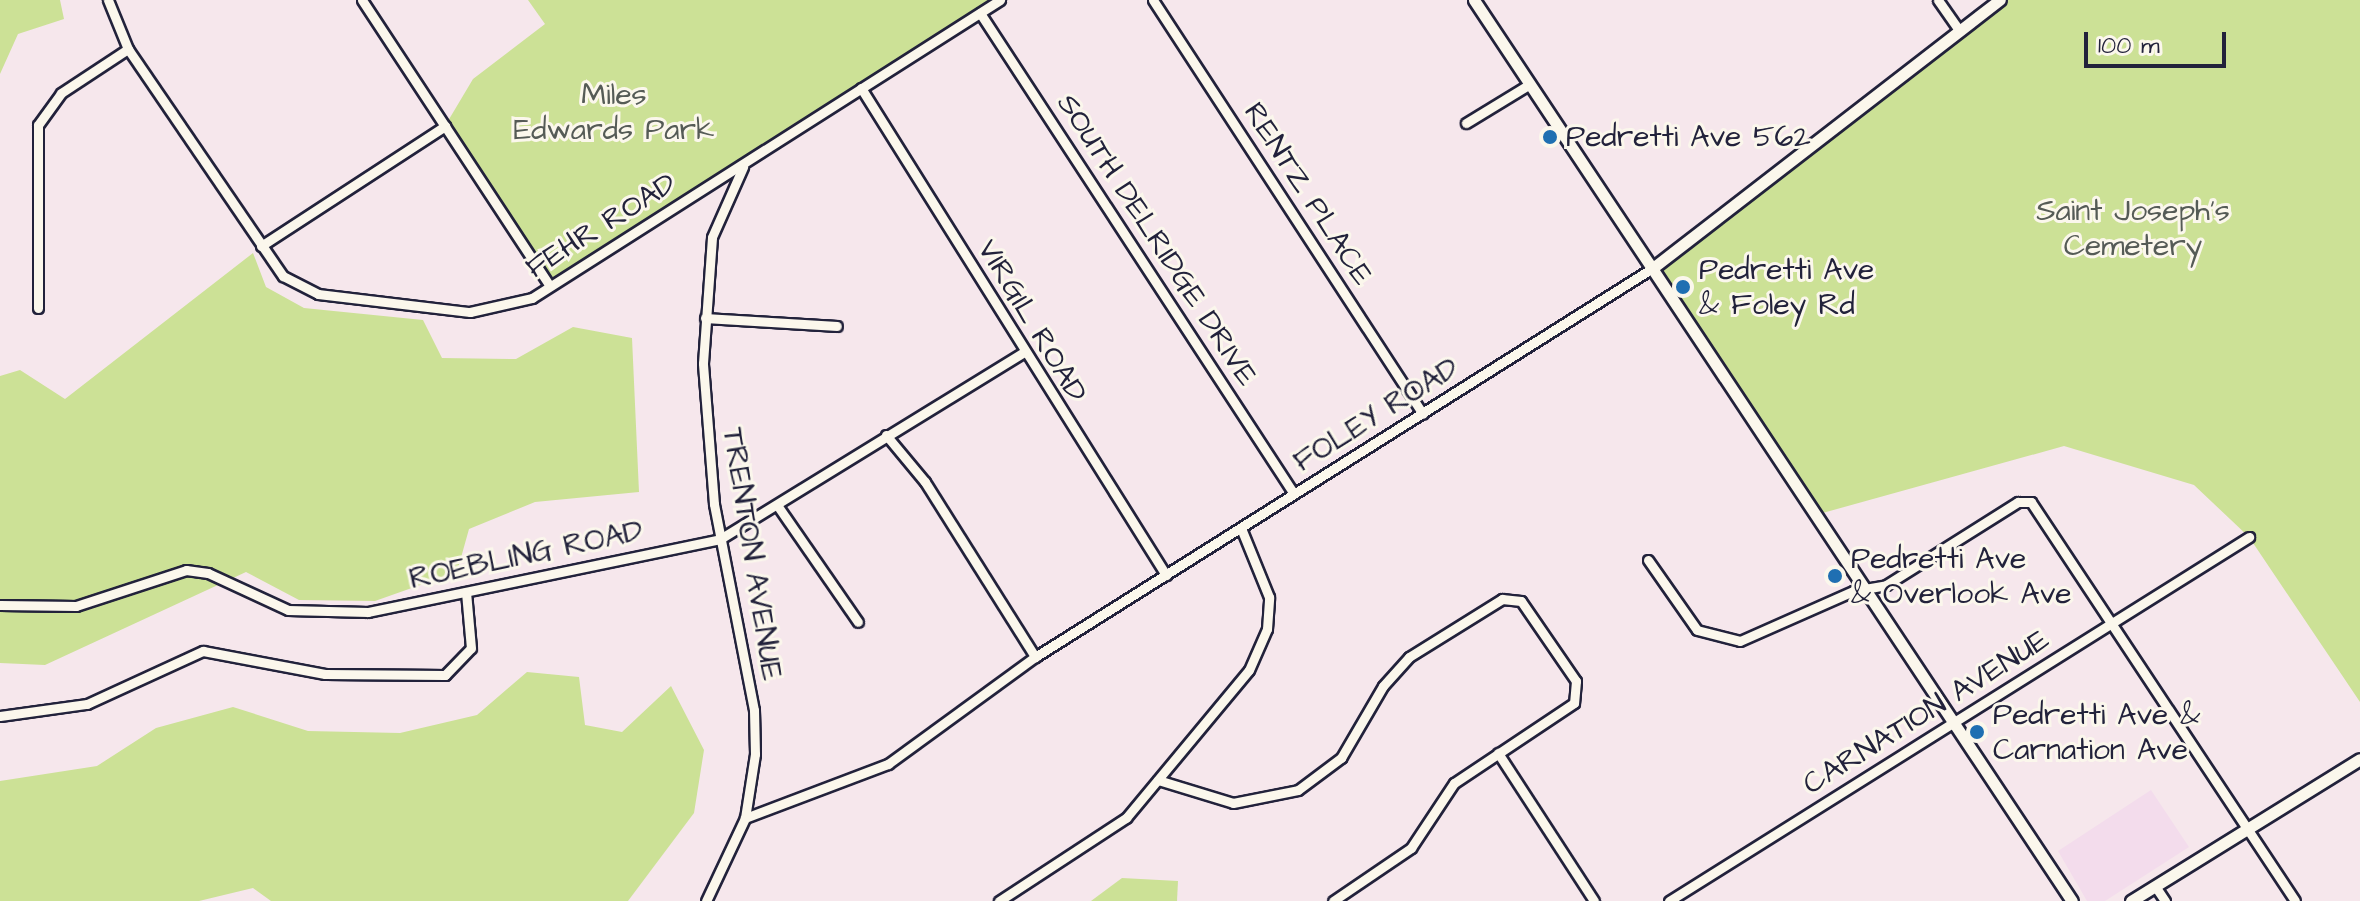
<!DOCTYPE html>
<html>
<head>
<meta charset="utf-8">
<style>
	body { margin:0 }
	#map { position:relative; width:2360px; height:901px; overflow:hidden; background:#f6e7ec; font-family:"Architects Daughter",sans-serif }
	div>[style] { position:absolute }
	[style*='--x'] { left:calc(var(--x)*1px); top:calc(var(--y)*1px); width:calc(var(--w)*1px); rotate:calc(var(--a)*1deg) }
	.built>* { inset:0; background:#f3dcec }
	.green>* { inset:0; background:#cce196 }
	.roads { filter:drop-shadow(2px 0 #22223b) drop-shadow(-2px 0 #22223b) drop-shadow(0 2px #22223b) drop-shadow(0 -2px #22223b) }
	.minor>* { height:9px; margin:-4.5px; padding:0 4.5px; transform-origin:4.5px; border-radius:4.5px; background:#fbf7ec }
	.tertiary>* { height:11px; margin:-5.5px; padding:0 5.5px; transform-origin:5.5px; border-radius:5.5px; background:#fbf7ec }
	.dots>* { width:22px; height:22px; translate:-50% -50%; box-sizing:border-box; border:4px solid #fbf7ec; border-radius:50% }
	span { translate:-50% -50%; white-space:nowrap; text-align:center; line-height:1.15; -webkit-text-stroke:6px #fbf7ec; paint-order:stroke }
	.park-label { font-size:30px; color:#555b56 }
	.poi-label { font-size:30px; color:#22223b }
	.left { translate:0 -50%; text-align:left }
	.street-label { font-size:30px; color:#22223b }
	.scale { position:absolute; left:2084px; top:32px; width:142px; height:36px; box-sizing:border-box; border:4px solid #22223b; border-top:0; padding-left:10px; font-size:24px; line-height:28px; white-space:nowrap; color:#22223b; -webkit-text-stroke:6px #fbf7ec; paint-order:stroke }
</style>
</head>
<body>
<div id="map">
	<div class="built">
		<div style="clip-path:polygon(2151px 790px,2189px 847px,2105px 901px,2087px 901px,2058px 851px)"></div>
	</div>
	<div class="green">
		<div style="clip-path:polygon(0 0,60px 0,64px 19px,18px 34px,0 74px)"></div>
		<div style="clip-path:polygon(528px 0,1000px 0,550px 286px,445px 126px,473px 79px,545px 24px)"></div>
		<div style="clip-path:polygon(2000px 0,2360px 0,2360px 702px,2249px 537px,2194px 485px,2064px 446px,1819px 514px,1654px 267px)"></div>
		<div style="clip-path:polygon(253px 253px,266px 287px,304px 308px,423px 320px,442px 358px,516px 359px,573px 327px,632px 338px,639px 492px,535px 502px,469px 529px,457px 572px,375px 601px,299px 600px,246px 572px,45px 665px,0 663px,0 376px,20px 370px,65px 399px)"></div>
		<div style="clip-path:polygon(527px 672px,579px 677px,585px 725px,622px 732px,671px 686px,704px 750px,694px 813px,628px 901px,271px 901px,253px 888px,199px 901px,0 901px,0 781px,97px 766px,156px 728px,233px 707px,308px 731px,400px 733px,477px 715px)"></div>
		<div style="clip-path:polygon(1122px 878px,1178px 881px,1177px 901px,1091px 901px)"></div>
	</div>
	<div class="roads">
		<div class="minor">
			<div style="--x:108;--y:0;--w:53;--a:67.8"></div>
			<div style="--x:128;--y:49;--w:275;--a:55.7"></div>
			<div style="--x:283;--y:276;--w:39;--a:27"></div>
			<div style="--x:318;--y:294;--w:153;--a:6.8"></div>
			<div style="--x:470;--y:312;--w:64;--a:-12.7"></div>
			<div style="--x:532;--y:298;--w:555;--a:-32.49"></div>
			<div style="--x:362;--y:0;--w:342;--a:56.7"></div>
			<div style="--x:1153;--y:0;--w:494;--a:56.9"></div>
			<div style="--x:1938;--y:0;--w:38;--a:55"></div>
			<div style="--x:980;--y:13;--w:574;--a:56.86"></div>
			<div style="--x:861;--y:88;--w:575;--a:57.94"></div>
			<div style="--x:1466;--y:123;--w:75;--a:-31.4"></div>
			<div style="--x:261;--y:246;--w:220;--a:-33.1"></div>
			<div style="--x:38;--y:308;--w:183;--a:-90"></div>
			<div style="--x:38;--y:125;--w:39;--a:-54"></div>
			<div style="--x:61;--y:93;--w:80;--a:-33.3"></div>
			<div style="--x:705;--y:318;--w:132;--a:3.5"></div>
			<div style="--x:886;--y:435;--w:61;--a:50.3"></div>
			<div style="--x:925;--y:482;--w:207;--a:57.8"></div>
			<div style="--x:777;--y:505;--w:142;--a:55.3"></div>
			<div style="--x:1648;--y:560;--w:85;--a:55"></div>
			<div style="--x:1697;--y:630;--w:44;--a:14.3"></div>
			<div style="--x:1740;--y:641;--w:124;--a:-23.9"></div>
			<div style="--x:1853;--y:591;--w:34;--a:-10"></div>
			<div style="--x:1886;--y:585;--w:156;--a:-32.2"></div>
			<div style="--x:2018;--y:502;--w:13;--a:0"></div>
			<div style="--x:2031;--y:502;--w:478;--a:56.5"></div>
			<div style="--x:0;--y:605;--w:76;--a:0.8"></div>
			<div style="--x:76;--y:606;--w:116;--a:-18.1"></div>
			<div style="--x:186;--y:570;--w:22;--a:8"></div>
			<div style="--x:208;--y:573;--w:88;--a:24.8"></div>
			<div style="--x:288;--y:610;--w:80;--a:1.4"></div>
			<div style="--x:368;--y:612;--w:359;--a:-11.7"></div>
			<div style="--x:720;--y:539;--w:357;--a:-31.6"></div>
			<div style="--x:0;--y:716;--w:88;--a:-7.9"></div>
			<div style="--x:87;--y:704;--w:128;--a:-24.6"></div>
			<div style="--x:203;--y:651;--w:124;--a:10.7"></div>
			<div style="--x:325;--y:674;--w:120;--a:0.5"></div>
			<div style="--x:445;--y:675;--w:37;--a:-46"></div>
			<div style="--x:471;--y:648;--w:56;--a:-95.1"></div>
			<div style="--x:1498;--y:753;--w:176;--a:57"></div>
			<div style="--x:1158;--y:780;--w:78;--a:17"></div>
			<div style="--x:1233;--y:803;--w:66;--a:-11.3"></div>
			<div style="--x:1298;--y:790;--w:54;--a:-36.7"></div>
			<div style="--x:1341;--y:758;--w:83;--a:-59.7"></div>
			<div style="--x:1383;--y:686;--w:39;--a:-48"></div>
			<div style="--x:1409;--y:657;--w:110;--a:-31.9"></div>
			<div style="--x:1502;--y:599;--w:19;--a:6"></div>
			<div style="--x:1521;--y:601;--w:97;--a:55.5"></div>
			<div style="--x:1576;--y:681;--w:22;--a:95"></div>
			<div style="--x:1574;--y:703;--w:144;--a:146.3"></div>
			<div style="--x:1454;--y:783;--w:78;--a:123.5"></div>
			<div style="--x:1411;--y:848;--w:94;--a:145.8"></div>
			<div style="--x:745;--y:818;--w:153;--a:-20.7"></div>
			<div style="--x:888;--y:764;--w:182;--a:-36.1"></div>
			<div style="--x:1035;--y:657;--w:732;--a:-32.21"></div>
			<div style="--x:2155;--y:886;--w:18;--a:56"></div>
			<div style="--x:706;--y:901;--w:92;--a:-64.8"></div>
			<div style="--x:745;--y:818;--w:65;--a:-81.1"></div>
			<div style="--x:755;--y:754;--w:44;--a:-91.3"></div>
			<div style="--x:754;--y:710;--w:210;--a:-101"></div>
			<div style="--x:714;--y:504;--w:141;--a:-94.5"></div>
			<div style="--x:703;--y:363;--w:126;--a:-85.9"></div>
			<div style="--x:712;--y:237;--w:77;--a:-66.1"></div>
			<div style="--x:999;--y:901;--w:152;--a:-33.2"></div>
			<div style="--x:1126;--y:818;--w:192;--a:-50.3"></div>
			<div style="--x:1249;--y:670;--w:45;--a:-66.3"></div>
			<div style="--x:1267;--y:629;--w:32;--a:-86"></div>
			<div style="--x:1269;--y:597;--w:74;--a:-112.1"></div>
			<div style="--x:1669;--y:901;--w:685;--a:-32.11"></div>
		</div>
		<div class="tertiary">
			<div style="--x:1474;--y:0;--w:1081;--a:56.43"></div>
			<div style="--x:1654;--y:267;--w:437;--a:-37.7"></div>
			<div style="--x:2131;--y:901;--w:269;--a:-31.8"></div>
		</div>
	</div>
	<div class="dots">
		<div style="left:1550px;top:137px;background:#1f6fb2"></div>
		<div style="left:1683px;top:287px;background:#1f6fb2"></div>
		<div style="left:1835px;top:576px;background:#1f6fb2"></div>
		<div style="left:1977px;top:732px;background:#1f6fb2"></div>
	</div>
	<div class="park-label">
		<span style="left:614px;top:112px">Miles<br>Edwards Park</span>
		<span style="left:2133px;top:228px">Saint Joseph’s<br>Cemetery</span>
	</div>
	<div class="poi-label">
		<span class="left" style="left:1566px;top:137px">Pedretti Ave 562</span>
		<span class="left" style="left:1699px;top:287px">Pedretti Ave<br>&amp; Foley Rd</span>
		<span class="left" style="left:1851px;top:576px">Pedretti Ave<br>&amp; Overlook Ave</span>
		<span class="left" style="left:1993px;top:732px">Pedretti Ave &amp;<br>Carnation Ave</span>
	</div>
	<div class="street-label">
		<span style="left:1308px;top:194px;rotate:57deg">RENTZ PLACE</span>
		<span style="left:601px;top:226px;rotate:-32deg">FEHR ROAD</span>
		<span style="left:1157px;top:240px;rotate:57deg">SOUTH DELRIDGE DRIVE</span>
		<span style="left:1032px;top:321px;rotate:59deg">VIRGIL ROAD</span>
		<span style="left:1376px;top:415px;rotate:-32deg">FOLEY ROAD</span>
		<span style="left:752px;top:554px;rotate:81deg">TRENTON AVENUE</span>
		<span style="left:526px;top:555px;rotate:-12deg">ROEBLING ROAD</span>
		<span style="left:1926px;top:712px;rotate:-32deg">CARNATION AVENUE</span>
	</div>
	<div class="scale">100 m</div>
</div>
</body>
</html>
